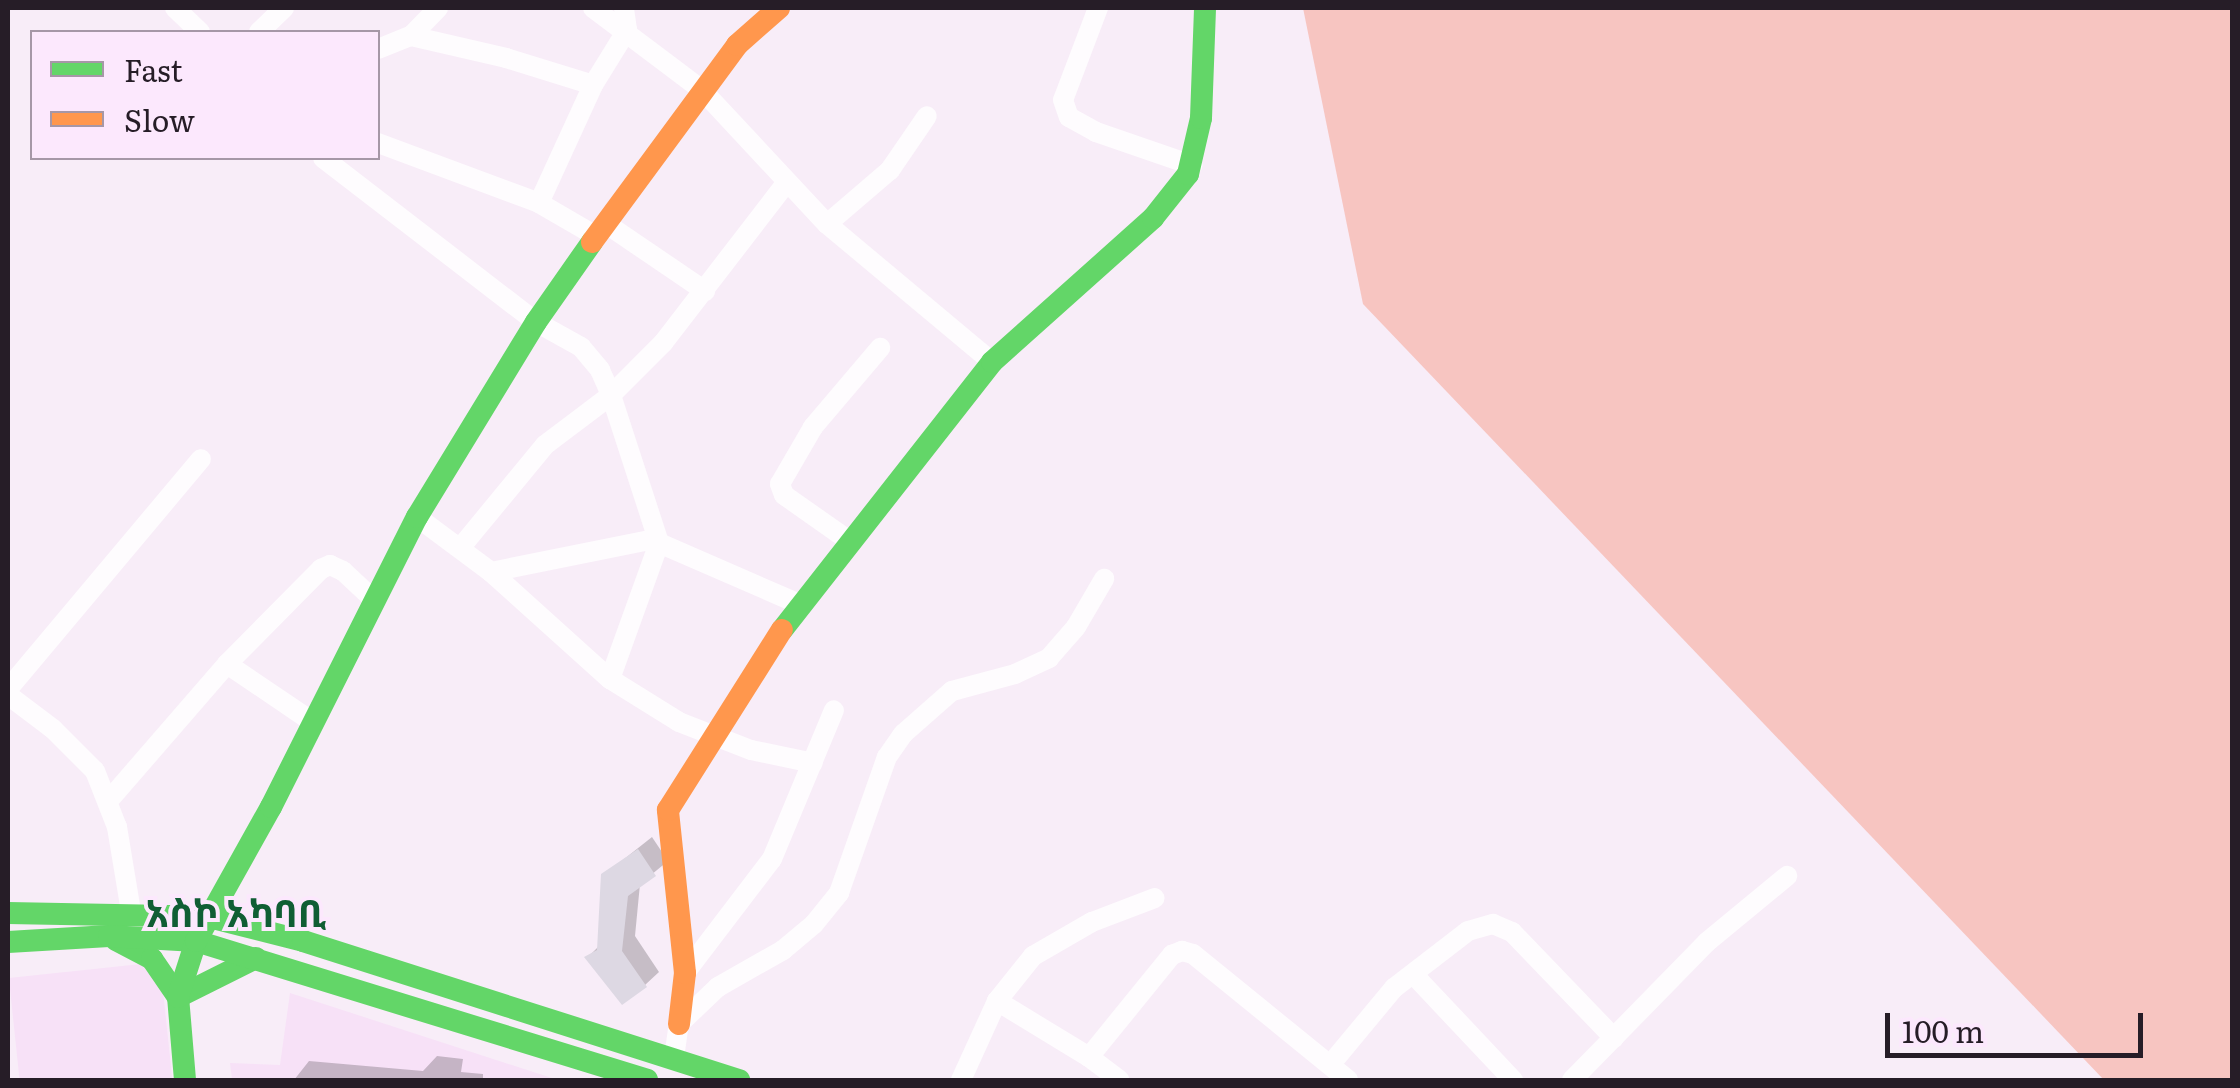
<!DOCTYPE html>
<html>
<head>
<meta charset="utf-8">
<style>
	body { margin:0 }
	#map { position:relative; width:2240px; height:1088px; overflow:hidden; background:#f8edf8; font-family:Literata,"Noto Sans Ethiopic",serif }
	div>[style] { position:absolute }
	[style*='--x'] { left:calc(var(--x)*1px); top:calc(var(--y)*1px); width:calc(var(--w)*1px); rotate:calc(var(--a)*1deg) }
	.built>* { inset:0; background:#f7e1f7; transform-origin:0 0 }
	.green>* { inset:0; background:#f7c5c1 }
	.shadow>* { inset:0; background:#0003 }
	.building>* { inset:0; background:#ddd8e3 }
	.street>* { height:20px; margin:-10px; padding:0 10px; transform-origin:10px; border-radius:10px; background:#fefcfe }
	.fast>* { height:22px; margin:-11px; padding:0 11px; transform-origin:11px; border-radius:11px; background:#63d668 }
	.slow>* { height:22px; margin:-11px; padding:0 11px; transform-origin:11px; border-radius:11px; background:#ff974d }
	span { translate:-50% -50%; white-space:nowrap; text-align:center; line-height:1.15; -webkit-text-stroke:8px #fce8fd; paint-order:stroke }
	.neighbourhood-label { font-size:38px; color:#105e34; font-weight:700 }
	.frame { position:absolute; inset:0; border:10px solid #261d27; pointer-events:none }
	.legend { position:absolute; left:30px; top:30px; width:350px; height:130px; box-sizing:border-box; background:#fce8fd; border:2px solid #a697a7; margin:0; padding:12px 18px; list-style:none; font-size:30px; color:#261d27 }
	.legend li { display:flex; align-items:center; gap:20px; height:50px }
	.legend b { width:50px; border:2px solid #a697a7 }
	.scale { position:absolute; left:1885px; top:1013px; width:258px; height:45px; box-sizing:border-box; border:5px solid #261d27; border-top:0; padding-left:12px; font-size:30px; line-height:35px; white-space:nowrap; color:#261d27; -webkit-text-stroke:8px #fce8fd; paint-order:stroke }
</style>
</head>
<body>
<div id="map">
	<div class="built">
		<div style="left:160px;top:962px;width:119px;height:152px;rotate:84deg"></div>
		<div style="clip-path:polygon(290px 993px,558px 1080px,232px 1080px,230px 1063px,280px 1065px)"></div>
	</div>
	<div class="green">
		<div style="clip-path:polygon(1303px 8px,2232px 8px,2232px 1080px,2104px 1080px,1363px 304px)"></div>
	</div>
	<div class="shadow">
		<div style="clip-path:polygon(652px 837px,668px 861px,640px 884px,635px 936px,659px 972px,645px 985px,588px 957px,600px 945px,604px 875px)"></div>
		<div style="clip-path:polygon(437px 1056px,463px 1059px,461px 1072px,483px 1074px,483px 1080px,294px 1080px,309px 1061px,423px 1071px)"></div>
	</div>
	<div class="building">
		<div style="clip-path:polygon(638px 849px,656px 876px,628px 896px,622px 951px,647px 987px,622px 1005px,584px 957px,597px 950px,601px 874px)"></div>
	</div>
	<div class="street">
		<div style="--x:175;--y:8;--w:35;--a:44"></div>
		<div style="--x:593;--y:8;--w:136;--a:37"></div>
		<div style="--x:702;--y:90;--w:183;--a:47"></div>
		<div style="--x:827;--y:224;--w:215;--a:39.9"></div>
		<div style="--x:1098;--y:8;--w:98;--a:110.8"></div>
		<div style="--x:1063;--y:100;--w:18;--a:71"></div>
		<div style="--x:1069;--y:117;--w:31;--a:29"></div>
		<div style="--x:1096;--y:132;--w:102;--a:19"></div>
		<div style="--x:259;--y:32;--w:35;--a:-44"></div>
		<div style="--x:411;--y:36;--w:39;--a:-46"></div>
		<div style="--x:378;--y:49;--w:35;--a:-22"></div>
		<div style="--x:411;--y:36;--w:98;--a:13"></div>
		<div style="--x:506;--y:58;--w:91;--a:17.2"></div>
		<div style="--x:378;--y:143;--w:172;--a:20.4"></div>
		<div style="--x:539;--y:203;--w:66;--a:30.1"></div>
		<div style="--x:323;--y:158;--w:269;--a:37.6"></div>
		<div style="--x:536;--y:322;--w:51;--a:29.1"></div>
		<div style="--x:581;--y:347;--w:30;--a:50"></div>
		<div style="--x:600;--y:370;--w:27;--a:66"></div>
		<div style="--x:611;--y:395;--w:156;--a:72"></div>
		<div style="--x:659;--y:543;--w:153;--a:23.5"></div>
		<div style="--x:539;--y:203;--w:130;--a:-65.4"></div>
		<div style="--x:593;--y:85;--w:65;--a:-58.3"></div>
		<div style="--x:627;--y:30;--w:22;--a:-98"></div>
		<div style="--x:605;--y:223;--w:121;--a:34.2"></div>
		<div style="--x:827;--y:224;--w:83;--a:-40.6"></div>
		<div style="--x:890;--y:170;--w:65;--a:-55.6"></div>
		<div style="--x:417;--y:517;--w:92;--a:36.6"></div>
		<div style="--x:491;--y:572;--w:160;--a:42"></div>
		<div style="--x:610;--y:679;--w:81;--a:31.9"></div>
		<div style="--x:679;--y:722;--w:77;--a:21.3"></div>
		<div style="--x:751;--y:750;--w:63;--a:11.8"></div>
		<div style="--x:848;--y:540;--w:78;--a:-144.9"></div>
		<div style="--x:784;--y:495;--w:12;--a:-110"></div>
		<div style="--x:780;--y:484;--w:66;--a:-59.9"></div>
		<div style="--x:813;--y:427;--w:104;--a:-49.7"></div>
		<div style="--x:461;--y:547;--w:132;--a:-50.5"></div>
		<div style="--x:545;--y:445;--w:83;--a:-37.1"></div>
		<div style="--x:611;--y:395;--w:74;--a:-45"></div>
		<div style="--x:663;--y:343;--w:203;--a:-52.4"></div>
		<div style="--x:491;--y:572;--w:167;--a:-11.4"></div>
		<div style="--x:227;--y:664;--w:134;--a:-45.3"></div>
		<div style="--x:321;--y:569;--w:10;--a:-24"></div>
		<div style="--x:330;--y:565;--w:14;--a:25"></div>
		<div style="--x:343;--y:571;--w:41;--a:43"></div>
		<div style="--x:610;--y:679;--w:145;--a:-70.2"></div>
		<div style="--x:8;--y:689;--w:300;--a:-50"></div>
		<div style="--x:8;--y:695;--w:56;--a:37.1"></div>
		<div style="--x:53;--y:729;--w:59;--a:45"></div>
		<div style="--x:95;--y:771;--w:60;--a:68.6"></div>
		<div style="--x:117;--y:827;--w:86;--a:80.6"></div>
		<div style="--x:110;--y:799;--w:179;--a:-49.1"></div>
		<div style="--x:227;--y:664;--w:105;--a:34.1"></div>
		<div style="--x:685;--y:973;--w:143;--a:-52.7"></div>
		<div style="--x:772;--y:859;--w:161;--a:-67.4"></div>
		<div style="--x:1413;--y:974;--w:146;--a:46.7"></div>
		<div style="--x:997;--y:1001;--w:58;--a:-51.3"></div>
		<div style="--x:1033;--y:956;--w:68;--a:-30"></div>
		<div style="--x:1092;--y:922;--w:67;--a:-20.9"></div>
		<div style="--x:1089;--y:1057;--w:132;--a:-50.9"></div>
		<div style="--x:1172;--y:955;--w:11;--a:-22"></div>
		<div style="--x:1182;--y:951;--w:11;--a:15"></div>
		<div style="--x:1193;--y:954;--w:200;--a:39.1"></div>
		<div style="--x:674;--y:1058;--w:34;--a:-82"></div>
		<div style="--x:679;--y:1024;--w:54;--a:-43.5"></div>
		<div style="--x:718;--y:987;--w:75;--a:-29.6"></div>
		<div style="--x:783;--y:950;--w:40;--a:-40"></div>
		<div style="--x:814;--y:924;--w:40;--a:-51"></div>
		<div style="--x:839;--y:893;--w:144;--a:-70.6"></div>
		<div style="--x:887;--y:757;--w:28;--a:-55"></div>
		<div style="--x:903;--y:734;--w:65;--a:-41.3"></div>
		<div style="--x:952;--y:691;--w:65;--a:-15.1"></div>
		<div style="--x:1015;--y:674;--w:38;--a:-25"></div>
		<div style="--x:1049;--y:658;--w:41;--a:-48.9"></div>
		<div style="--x:1076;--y:627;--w:56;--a:-59.7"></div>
		<div style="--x:1330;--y:1065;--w:100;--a:-50.3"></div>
		<div style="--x:1394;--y:988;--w:93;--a:-37.6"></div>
		<div style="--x:1468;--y:931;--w:26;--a:-16"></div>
		<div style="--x:1493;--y:924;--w:21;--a:23"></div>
		<div style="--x:1512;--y:932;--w:147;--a:46.1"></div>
		<div style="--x:961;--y:1080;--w:87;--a:-65.5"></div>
		<div style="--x:997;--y:1001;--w:108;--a:31.3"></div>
		<div style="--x:1089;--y:1057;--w:38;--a:37"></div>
		<div style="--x:1572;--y:1080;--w:193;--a:-45.6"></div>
		<div style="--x:1707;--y:942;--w:104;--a:-39.5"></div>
	</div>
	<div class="fast">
		<div style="--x:782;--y:630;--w:340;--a:-51.9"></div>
		<div style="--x:992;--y:362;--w:216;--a:-41.8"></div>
		<div style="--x:1153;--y:218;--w:56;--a:-51.5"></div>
		<div style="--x:1188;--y:174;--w:57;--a:-76.9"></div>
		<div style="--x:1201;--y:118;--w:110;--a:-87.9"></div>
		<div style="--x:8;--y:913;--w:201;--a:1.1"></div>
		<div style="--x:209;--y:917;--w:97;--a:14.3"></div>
		<div style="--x:303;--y:941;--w:458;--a:17.7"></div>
		<div style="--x:116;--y:940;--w:41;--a:27.8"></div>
		<div style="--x:152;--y:959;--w:46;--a:55.6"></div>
		<div style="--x:178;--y:997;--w:87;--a:-26.6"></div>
		<div style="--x:8;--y:942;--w:101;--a:-3.4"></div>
		<div style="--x:109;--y:936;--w:87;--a:3.3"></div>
		<div style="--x:196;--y:941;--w:472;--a:17.1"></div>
		<div style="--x:185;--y:1080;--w:83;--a:-94.8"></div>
		<div style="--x:178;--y:997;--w:59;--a:-72.2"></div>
		<div style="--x:196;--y:941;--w:154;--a:-60.8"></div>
		<div style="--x:271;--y:807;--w:325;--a:-63.3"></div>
		<div style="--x:417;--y:517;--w:228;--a:-58.6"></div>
		<div style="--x:536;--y:322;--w:98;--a:-55"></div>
	</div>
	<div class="slow">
		<div style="--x:592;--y:242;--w:245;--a:-53.6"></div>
		<div style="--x:737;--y:45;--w:56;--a:-41.4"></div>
		<div style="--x:679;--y:1024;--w:51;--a:-83.3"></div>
		<div style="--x:685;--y:973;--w:164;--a:-96"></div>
		<div style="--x:668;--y:810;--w:213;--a:-57.7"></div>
	</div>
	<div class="neighbourhood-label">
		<span style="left:236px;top:911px">አስኮ አካባቢ</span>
	</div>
	<div class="frame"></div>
	<ul class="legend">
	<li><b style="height:12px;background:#63d668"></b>Fast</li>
	<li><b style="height:12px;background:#ff974d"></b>Slow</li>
	</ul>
	<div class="scale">100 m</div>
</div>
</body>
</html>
